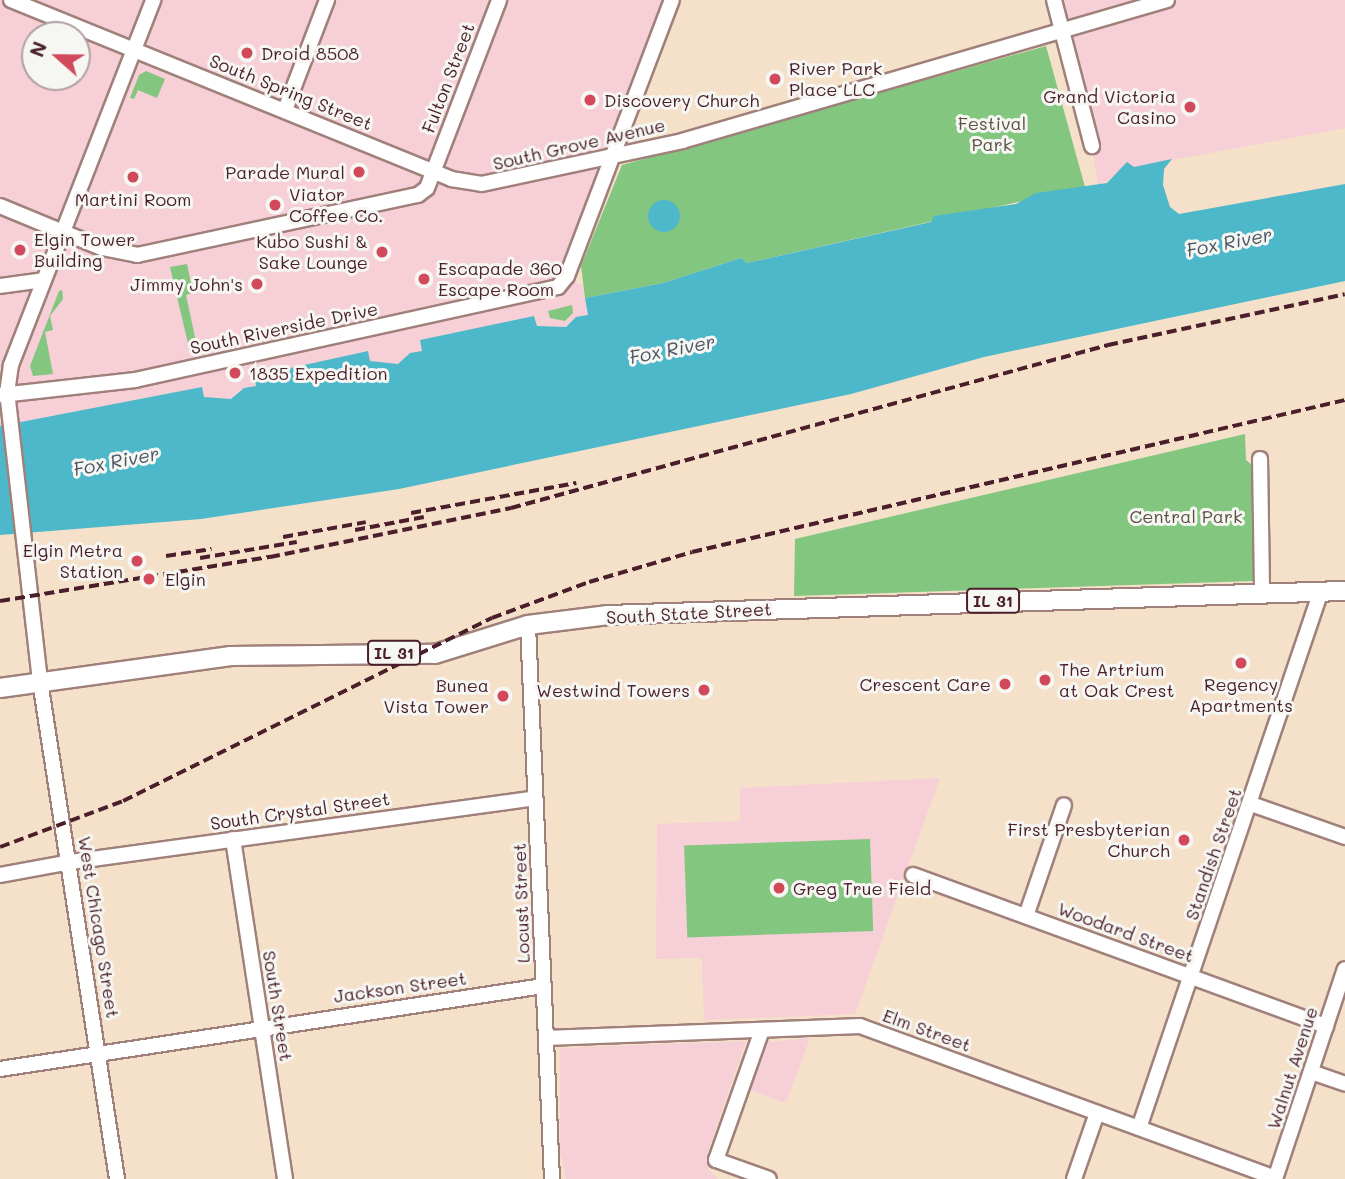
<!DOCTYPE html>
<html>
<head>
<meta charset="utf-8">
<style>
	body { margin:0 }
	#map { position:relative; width:1345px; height:1179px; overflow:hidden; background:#f5e0c9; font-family:Mali,sans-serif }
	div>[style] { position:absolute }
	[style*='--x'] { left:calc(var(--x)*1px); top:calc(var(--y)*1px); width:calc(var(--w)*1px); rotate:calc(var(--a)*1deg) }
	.built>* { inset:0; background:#f6cfd7 }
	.green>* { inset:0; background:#83c67f; transform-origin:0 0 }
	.water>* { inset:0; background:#4db8ca }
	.round { border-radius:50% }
	.roads { filter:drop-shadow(2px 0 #a0807a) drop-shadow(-2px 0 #a0807a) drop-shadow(0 2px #a0807a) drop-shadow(0 -2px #a0807a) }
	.minor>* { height:14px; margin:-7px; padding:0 7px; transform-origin:7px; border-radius:7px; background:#fff }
	.major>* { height:18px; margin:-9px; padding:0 9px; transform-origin:9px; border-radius:9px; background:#fff }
	.rail>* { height:3.5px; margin-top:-1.75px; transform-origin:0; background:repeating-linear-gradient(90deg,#4a1f2b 0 10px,transparent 0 15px) }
	.dots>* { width:19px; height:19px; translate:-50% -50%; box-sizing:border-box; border:4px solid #f6f6f2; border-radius:50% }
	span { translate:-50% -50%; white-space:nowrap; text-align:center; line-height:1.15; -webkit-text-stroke:6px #f6f6f2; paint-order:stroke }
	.shield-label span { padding:2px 5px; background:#f6f6f2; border:2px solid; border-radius:5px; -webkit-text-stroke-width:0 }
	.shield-label { font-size:16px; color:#4a1f2b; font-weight:700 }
	.poi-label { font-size:18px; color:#4a1f2b }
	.left { translate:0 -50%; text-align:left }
	.right { translate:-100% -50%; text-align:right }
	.street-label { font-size:18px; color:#4a1f2b }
	.park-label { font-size:18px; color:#5b5144 }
	.water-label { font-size:19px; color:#4b5563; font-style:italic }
	.north { position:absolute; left:21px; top:21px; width:70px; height:70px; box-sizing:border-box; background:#f6f6f2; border:2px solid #b1a0a2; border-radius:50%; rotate:291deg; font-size:19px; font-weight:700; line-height:28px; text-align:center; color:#4a1f2b }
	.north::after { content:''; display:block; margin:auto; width:24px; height:32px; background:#d1495b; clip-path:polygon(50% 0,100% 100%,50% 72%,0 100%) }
</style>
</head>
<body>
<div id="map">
	<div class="built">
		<div style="clip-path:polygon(evenodd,0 0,673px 0,565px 281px,582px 284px,588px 315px,562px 328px,537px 326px,535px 316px,420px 341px,422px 351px,398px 364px,370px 362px,368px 351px,254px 376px,256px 386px,231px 399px,204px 397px,201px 387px,0 426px,0 0,35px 35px,77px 35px,77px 77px,35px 77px,35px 35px)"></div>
		<div style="clip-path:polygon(1054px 0,1345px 0,1345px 128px,1134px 167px,1098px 185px,1092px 146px)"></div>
		<div style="clip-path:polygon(940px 778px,855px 1014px,704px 1020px,702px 958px,656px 959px,657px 824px,740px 821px,740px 788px)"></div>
		<div style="clip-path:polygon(810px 1038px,786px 1103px,749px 1090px,767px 1042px)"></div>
		<div style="clip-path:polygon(746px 1041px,707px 1154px,709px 1170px,718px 1179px,566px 1179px,560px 1152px,560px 1048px)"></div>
	</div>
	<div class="green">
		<div style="clip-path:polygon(1046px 46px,1085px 187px,747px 263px,741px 258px,663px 283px,585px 298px,581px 266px,622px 165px)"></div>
		<div style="clip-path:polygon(146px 71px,165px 79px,157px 98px,138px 90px,134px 99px,130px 98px,139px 75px)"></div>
		<div style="clip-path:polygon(187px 264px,193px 293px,186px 295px,198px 351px,190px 352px,170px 267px)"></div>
		<div style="clip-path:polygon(62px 290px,63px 299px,50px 316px,53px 330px,45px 332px,53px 374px,33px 376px,30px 366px,59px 291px)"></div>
		<div style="clip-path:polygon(572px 305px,573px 313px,565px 321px,550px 318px,548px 311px)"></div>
		<div style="clip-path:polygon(1245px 434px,1246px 460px,1251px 464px,1253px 581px,794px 596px,795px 539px)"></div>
		<div style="left:870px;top:839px;width:92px;height:186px;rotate:88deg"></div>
	</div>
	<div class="water">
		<div style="clip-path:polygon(1172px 159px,1164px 169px,1163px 185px,1170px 207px,1179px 214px,1345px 184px,1345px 281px,984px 357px,851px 394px,399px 489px,201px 519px,0 535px,0 426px,202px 387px,204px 397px,231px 399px,244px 388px,256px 386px,254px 376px,368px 351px,370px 361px,398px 364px,410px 353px,422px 351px,420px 340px,534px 316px,537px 326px,566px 327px,576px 317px,588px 315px,585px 298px,663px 283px,741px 258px,747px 263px,931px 222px,934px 216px,1016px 204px,1036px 193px,1107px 183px,1127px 162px,1134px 167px)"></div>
		<div class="round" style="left:648px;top:200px;width:32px;height:32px"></div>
	</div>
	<div class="roads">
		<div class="minor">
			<div style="--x:11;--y:0;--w:475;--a:22.1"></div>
			<div style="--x:451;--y:179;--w:31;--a:9"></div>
			<div style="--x:482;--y:184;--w:205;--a:-12.1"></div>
			<div style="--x:682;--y:141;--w:505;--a:-16.21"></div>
			<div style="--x:1054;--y:0;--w:151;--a:75.4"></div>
			<div style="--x:285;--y:110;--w:118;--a:-69.1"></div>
			<div style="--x:0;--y:206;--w:110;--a:22.4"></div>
			<div style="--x:102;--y:248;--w:36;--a:11"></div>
			<div style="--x:137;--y:255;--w:287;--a:-12.1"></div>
			<div style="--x:418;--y:195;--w:11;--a:-38"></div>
			<div style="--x:427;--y:188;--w:201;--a:-69"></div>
			<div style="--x:0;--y:286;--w:44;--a:-7.8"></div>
			<div style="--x:1;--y:395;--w:135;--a:-6.4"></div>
			<div style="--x:135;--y:380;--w:433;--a:-12.4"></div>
			<div style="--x:558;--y:287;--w:14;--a:-51"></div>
			<div style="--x:567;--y:276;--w:295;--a:-69.2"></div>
			<div style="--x:1260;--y:459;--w:134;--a:89.1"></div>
			<div style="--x:528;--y:625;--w:555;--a:87.52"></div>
			<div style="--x:1251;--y:804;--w:100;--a:19.3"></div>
			<div style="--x:233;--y:839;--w:344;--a:81.3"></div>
			<div style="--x:0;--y:875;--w:71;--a:-10.5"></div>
			<div style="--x:70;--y:862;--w:469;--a:-7.8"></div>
			<div style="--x:913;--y:875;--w:440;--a:20.1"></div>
			<div style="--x:1026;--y:916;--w:117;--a:-71.1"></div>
			<div style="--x:762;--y:1030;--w:138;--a:109.5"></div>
			<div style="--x:716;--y:1160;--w:56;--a:19.7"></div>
			<div style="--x:546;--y:1038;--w:314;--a:-2.2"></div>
			<div style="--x:860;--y:1026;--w:442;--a:20.1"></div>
			<div style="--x:0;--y:1069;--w:549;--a:-8.69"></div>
			<div style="--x:1311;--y:1072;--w:36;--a:19"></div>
			<div style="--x:1139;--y:1128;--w:567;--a:-71.28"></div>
			<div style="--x:117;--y:1179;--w:504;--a:-98.79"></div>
			<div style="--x:40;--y:681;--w:290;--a:-96.5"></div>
			<div style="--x:7;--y:393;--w:28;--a:-82"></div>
			<div style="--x:11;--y:365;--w:392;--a:-68.7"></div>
			<div style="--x:1074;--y:1179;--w:70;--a:-70.8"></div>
			<div style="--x:1275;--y:1179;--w:221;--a:-71.6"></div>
		</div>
		<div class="major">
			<div style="--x:0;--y:688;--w:233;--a:-7.9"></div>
			<div style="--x:231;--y:656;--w:204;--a:-0.6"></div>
			<div style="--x:435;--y:654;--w:97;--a:-17.3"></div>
			<div style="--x:528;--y:625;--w:81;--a:-7.1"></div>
			<div style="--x:608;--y:615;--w:737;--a:-1.87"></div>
		</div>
	</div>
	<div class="rail">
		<div style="--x:411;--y:513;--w:168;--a:-10.3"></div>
		<div style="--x:355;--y:530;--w:70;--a:-10.7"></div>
		<div style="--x:283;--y:537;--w:84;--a:-10.2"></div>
		<div style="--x:166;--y:556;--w:46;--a:-8.8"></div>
		<div style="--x:200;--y:558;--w:98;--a:-9.4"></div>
		<div style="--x:0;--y:601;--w:274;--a:-9.3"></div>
		<div style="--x:270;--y:557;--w:246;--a:-11.5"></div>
		<div style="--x:511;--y:508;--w:619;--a:-15.27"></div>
		<div style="--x:1108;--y:345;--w:242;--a:-12.1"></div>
		<div style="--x:0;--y:847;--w:131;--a:-20.5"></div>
		<div style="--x:123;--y:801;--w:412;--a:-26.4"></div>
		<div style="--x:492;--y:618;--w:103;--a:-20.4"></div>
		<div style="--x:589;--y:582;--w:107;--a:-16.2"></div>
		<div style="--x:692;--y:552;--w:670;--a:-13.1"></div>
	</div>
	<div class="dots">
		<div style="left:247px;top:53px;background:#d1495b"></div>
		<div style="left:775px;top:79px;background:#d1495b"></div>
		<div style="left:590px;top:100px;background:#d1495b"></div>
		<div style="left:1190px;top:107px;background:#d1495b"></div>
		<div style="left:359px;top:172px;background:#d1495b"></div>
		<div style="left:133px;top:177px;background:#d1495b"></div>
		<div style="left:275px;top:205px;background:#d1495b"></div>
		<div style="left:20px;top:250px;background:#d1495b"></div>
		<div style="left:382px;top:252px;background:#d1495b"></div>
		<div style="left:424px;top:279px;background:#d1495b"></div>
		<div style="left:257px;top:284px;background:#d1495b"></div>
		<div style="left:235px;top:373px;background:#d1495b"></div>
		<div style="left:137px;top:561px;background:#d1495b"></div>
		<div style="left:149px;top:579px;background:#d1495b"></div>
		<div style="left:1241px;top:663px;background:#d1495b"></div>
		<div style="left:1045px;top:680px;background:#d1495b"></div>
		<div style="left:1005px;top:684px;background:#d1495b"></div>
		<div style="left:704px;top:690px;background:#d1495b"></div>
		<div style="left:503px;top:696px;background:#d1495b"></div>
		<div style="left:1184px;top:840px;background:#d1495b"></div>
		<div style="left:779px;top:888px;background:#d1495b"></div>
	</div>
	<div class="shield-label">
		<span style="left:993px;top:601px">IL 31</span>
		<span style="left:394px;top:653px">IL 31</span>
	</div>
	<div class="poi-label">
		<span class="left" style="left:261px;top:53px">Droid 8508</span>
		<span class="left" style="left:789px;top:79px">River Park<br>Place LLC</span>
		<span class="right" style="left:1176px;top:107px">Grand Victoria<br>Casino</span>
		<span class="left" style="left:604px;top:100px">Discovery Church</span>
		<span class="right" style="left:345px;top:172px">Parade Mural</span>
		<span class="left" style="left:289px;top:205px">Viator<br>Coffee Co.</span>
		<span style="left:133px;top:199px">Martini Room</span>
		<span class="left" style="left:34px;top:250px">Elgin Tower<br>Building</span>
		<span class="right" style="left:368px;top:252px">Kubo Sushi &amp;<br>Sake Lounge</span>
		<span class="left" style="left:438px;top:279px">Escapade 360<br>Escape Room</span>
		<span class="right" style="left:243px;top:284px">Jimmy John's</span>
		<span class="left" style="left:249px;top:373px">1835 Expedition</span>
		<span class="right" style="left:123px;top:561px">Elgin Metra<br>Station</span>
		<span class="left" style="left:165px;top:579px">Elgin</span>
		<span class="left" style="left:1059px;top:680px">The Artrium<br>at Oak Crest</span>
		<span class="right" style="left:991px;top:684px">Crescent Care</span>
		<span style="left:1241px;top:695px">Regency<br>Apartments</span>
		<span class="right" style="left:489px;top:696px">Bunea<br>Vista Tower</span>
		<span class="right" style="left:690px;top:690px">Westwind Towers</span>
		<span class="right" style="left:1170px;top:840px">First Presbyterian<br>Church</span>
		<span class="left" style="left:793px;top:888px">Greg True Field</span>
	</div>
	<div class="street-label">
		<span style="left:448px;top:78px;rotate:-69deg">Fulton Street</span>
		<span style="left:291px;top:92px;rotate:22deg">South Spring Street</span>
		<span style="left:579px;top:144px;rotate:-13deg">South Grove Avenue</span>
		<span style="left:284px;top:328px;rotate:-12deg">South Riverside Drive</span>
		<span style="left:689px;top:613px;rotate:-3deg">South State Street</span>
		<span style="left:300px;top:811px;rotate:-8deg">South Crystal Street</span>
		<span style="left:1213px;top:854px;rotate:-71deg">Standish Street</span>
		<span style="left:521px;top:903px;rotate:-92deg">Locust Street</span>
		<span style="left:99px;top:927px;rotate:81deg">West Chicago Street</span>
		<span style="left:1126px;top:932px;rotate:20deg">Woodard Street</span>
		<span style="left:400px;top:987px;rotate:-8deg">Jackson Street</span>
		<span style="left:278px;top:1006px;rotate:81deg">South Street</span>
		<span style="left:927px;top:1030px;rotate:20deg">Elm Street</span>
		<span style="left:1292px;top:1068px;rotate:-72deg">Walnut Avenue</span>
	</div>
	<div class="park-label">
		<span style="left:992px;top:134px">Festival<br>Park</span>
		<span style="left:1186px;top:516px">Central Park</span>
	</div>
	<div class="water-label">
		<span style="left:1229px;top:242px;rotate:-11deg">Fox River</span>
		<span style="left:672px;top:349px;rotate:-11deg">Fox River</span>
		<span style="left:116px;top:461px;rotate:-11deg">Fox River</span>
	</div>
	<div class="north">N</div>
</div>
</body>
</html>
